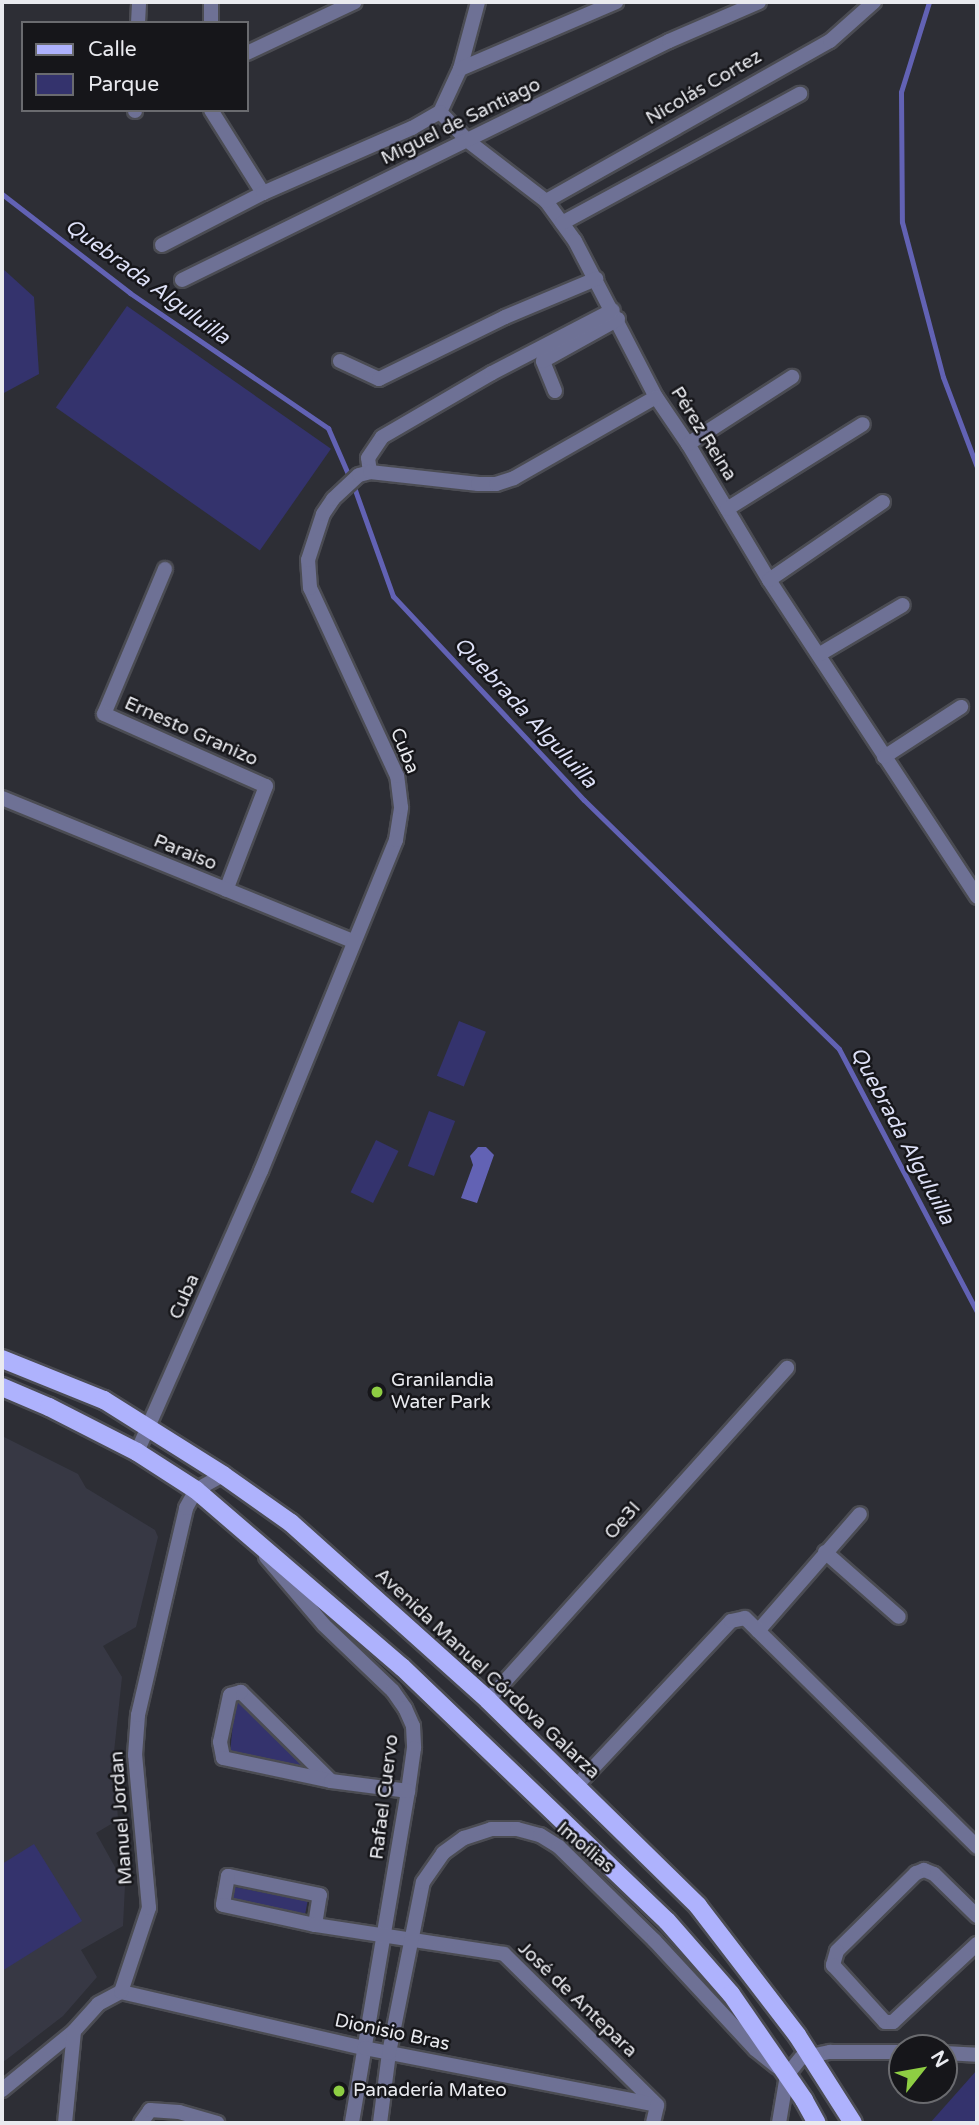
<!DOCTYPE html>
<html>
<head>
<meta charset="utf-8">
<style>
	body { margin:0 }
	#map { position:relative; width:979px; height:2125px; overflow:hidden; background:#2d2e35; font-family:"Varela Round",sans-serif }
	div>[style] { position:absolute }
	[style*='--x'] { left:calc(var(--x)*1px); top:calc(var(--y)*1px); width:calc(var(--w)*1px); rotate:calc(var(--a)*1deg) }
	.built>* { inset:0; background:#373844 }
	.green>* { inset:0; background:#34336d; transform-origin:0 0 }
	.water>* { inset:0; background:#6262b4 }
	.stream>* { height:5px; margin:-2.5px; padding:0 2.5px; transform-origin:2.5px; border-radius:2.5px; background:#6262b4 }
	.roads { filter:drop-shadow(2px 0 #4b4c53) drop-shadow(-2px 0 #4b4c53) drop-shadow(0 2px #4b4c53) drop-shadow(0 -2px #4b4c53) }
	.street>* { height:14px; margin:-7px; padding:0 7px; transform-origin:7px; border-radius:7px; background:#6e7195 }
	.primary>* { height:18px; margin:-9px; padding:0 9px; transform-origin:9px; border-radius:9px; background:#aeb2fd }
	.dots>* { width:19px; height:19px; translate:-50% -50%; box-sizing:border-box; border:4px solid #16161a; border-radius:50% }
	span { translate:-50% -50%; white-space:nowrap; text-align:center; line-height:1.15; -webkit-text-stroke:5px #16161a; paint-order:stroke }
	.street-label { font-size:19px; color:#e9eaef }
	.poi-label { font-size:19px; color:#e9eaef }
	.left { translate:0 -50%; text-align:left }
	.water-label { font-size:21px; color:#dde0f6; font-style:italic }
	.frame { position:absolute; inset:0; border:4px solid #e9eaef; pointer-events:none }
	.legend { position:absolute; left:21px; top:21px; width:228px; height:91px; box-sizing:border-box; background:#16161a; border:2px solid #6a6b6f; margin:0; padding:9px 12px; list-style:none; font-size:21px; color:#e9eaef }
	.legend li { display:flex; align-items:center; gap:14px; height:35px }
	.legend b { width:35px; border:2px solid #6a6b6f }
	.north { position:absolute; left:888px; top:2034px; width:70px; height:70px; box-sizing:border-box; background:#16161a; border:2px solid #6a6b6f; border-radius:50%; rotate:59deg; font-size:19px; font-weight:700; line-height:28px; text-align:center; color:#e9eaef }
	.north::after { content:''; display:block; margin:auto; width:24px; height:32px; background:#8ece43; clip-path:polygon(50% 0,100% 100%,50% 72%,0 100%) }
</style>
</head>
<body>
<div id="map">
	<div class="built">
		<div style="clip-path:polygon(2px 1436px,78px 1474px,86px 1488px,155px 1530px,158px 1537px,136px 1627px,103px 1646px,122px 1677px,114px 1752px,118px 1820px,96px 1833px,125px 1885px,123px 1926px,81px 1950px,97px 1977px,63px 2016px,2px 2063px)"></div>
	</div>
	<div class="green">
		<div style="clip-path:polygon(2px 268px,34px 297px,39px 374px,2px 394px)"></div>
		<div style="left:127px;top:306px;width:249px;height:124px;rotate:35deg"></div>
		<div style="left:459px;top:1021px;width:29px;height:59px;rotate:22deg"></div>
		<div style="left:429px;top:1111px;width:28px;height:59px;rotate:21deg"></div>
		<div style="left:376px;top:1140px;width:25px;height:58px;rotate:26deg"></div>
		<div style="clip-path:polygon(240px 1701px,244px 1703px,306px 1767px,230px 1753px,235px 1703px)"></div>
		<div style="clip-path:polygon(34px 1844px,82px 1921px,2px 1971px,2px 1864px)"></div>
		<div style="left:235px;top:1887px;width:74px;height:13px;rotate:11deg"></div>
		<div style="clip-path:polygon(977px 2070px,977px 2123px,930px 2123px)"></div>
	</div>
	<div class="water">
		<div style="clip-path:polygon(478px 1147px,486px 1147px,494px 1155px,477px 1203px,461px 1198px,473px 1165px,470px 1156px)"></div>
	</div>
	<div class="stream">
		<div style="--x:929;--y:2;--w:94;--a:107.3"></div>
		<div style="--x:901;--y:92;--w:130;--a:89.6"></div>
		<div style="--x:902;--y:222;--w:160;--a:75.2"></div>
		<div style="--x:943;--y:377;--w:96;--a:69.3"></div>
		<div style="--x:2;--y:194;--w:162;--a:37.7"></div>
		<div style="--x:130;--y:293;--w:240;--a:34.3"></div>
		<div style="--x:328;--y:428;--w:68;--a:66.5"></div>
		<div style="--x:355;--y:490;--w:113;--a:70.3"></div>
		<div style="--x:393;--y:596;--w:279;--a:46.9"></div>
		<div style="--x:584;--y:800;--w:356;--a:44.3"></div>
		<div style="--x:839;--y:1049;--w:297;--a:62.3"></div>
	</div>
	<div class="roads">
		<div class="street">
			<div style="--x:478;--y:2;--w:69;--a:105"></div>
			<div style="--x:460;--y:69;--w:47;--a:114.9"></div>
			<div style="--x:440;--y:112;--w:40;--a:46"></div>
			<div style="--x:468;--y:141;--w:98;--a:37.6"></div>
			<div style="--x:546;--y:201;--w:49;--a:54.1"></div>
			<div style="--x:575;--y:241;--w:176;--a:62.6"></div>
			<div style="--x:656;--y:397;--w:57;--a:55.8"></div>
			<div style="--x:688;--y:444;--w:158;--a:59.2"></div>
			<div style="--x:769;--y:580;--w:379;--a:56.7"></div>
			<div style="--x:138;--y:23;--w:21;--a:-87"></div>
			<div style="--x:211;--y:23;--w:21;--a:-90"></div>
			<div style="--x:247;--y:53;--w:119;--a:-25.3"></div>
			<div style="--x:460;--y:69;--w:170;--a:-23.2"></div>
			<div style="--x:211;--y:110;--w:98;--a:57.9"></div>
			<div style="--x:135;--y:111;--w:1;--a:-90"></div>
			<div style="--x:546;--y:201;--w:326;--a:-29.4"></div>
			<div style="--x:830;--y:41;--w:59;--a:-41.6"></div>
			<div style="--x:562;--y:223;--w:271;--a:-28.5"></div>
			<div style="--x:162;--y:245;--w:114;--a:-27.2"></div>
			<div style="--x:263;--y:193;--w:163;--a:-23.6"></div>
			<div style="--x:412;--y:128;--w:32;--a:-30"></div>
			<div style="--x:182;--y:280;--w:542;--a:-26.14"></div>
			<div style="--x:669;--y:41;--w:98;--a:-23.4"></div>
			<div style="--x:340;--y:361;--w:43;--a:24.8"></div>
			<div style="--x:379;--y:379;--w:140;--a:-26.2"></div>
			<div style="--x:505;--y:317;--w:99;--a:-22.7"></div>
			<div style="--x:555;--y:391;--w:32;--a:-112"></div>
			<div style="--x:543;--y:361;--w:86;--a:-29.2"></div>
			<div style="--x:688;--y:444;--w:124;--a:-32.8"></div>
			<div style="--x:370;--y:472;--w:14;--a:-98"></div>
			<div style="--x:368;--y:458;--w:25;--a:-56"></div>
			<div style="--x:382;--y:437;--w:127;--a:-30.2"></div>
			<div style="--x:492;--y:373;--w:136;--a:-27.5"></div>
			<div style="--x:727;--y:509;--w:160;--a:-32"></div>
			<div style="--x:165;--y:569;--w:157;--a:112.8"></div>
			<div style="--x:104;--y:714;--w:177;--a:24"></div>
			<div style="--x:266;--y:786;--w:111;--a:111"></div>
			<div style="--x:769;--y:580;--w:138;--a:-34.4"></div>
			<div style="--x:820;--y:654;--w:96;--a:-30.6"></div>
			<div style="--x:884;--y:757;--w:92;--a:-33"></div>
			<div style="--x:2;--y:798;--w:380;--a:22.2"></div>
			<div style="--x:137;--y:1452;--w:307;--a:-66.2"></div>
			<div style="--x:261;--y:1171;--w:357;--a:-67.8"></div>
			<div style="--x:396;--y:840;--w:33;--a:-81"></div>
			<div style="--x:401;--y:807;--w:31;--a:-97"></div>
			<div style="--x:397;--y:776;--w:207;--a:-114.8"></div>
			<div style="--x:310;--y:588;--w:28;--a:-94"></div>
			<div style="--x:308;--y:560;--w:48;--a:-71.9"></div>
			<div style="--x:323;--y:514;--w:18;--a:-56"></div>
			<div style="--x:333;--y:499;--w:35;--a:-43"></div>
			<div style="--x:359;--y:475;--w:11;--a:-15"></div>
			<div style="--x:370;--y:472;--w:109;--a:6.3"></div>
			<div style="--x:478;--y:484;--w:18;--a:0"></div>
			<div style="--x:496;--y:484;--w:19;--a:-18"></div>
			<div style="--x:514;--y:478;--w:163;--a:-29.7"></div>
			<div style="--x:825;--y:1552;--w:98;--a:41.3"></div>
			<div style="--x:266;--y:1557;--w:89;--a:49.5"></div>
			<div style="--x:324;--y:1625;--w:95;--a:43.7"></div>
			<div style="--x:393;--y:1691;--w:21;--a:55"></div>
			<div style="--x:405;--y:1708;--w:20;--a:66"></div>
			<div style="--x:413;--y:1726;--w:22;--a:87"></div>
			<div style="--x:414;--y:1748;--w:43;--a:97.9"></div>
			<div style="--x:408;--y:1791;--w:337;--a:99.6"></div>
			<div style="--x:758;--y:1631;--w:155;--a:-48.9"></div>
			<div style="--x:488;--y:1700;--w:447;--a:-48"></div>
			<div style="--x:331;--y:1781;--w:127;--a:-135.3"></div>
			<div style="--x:241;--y:1692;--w:11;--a:165"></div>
			<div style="--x:230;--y:1695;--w:48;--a:102"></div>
			<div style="--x:220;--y:1742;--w:16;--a:79"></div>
			<div style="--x:223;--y:1758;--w:110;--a:12"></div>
			<div style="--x:331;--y:1781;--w:78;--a:7.4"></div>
			<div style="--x:577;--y:1785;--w:225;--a:-46.8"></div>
			<div style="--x:731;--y:1621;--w:14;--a:-12"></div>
			<div style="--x:745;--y:1618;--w:326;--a:44.6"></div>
			<div style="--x:977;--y:1916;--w:60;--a:-135.7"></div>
			<div style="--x:934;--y:1874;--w:11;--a:-158"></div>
			<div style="--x:924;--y:1870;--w:9;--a:159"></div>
			<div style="--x:916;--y:1873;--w:111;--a:135.4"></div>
			<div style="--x:837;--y:1951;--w:15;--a:106"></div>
			<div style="--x:833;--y:1965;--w:77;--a:47.6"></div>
			<div style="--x:885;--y:2022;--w:8;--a:0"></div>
			<div style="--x:893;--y:2022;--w:115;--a:-42.9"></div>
			<div style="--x:315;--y:1925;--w:30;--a:-81"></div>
			<div style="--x:320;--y:1895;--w:94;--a:-168.3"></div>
			<div style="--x:228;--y:1876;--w:29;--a:100"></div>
			<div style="--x:223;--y:1905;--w:94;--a:12.3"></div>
			<div style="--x:315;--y:1925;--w:191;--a:8.7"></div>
			<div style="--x:504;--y:1954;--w:215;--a:44.6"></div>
			<div style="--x:121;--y:1992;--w:249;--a:13"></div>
			<div style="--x:364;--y:2048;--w:298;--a:11"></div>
			<div style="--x:944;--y:2053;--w:33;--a:3"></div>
			<div style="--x:2;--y:2090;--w:93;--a:-39.3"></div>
			<div style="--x:74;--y:2031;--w:36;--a:-48"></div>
			<div style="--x:98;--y:2004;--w:26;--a:-28"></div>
			<div style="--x:121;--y:1992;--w:89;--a:-71.6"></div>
			<div style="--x:149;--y:1908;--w:154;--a:-95.2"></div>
			<div style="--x:135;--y:1755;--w:40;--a:-85.7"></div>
			<div style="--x:138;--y:1715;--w:212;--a:-76.9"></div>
			<div style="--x:186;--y:1508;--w:21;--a:-61"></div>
			<div style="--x:196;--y:1490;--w:31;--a:-29"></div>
			<div style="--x:65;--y:2123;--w:92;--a:-84.4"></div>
			<div style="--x:141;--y:2123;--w:16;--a:-55"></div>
			<div style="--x:150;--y:2110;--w:29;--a:4"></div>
			<div style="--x:179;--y:2112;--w:40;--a:16"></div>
			<div style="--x:380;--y:2123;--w:71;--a:-82.7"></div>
			<div style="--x:389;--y:2053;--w:174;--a:-78.8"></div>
			<div style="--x:423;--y:1882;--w:35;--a:-55"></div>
			<div style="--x:443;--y:1853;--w:26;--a:-36"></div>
			<div style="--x:464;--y:1838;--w:28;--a:-18"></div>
			<div style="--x:491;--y:1829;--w:26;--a:0"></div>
			<div style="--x:517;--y:1829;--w:24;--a:15"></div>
			<div style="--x:540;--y:1835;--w:22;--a:32"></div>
			<div style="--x:559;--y:1847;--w:133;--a:44.4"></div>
			<div style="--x:654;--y:1940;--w:149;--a:47.2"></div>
			<div style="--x:755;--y:2049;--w:28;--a:39"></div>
			<div style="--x:653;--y:2123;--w:18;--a:-77"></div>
			<div style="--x:779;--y:2123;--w:49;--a:-80.5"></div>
			<div style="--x:787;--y:2075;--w:22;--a:-51"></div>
			<div style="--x:801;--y:2058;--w:30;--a:-12"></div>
			<div style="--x:830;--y:2052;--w:72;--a:0"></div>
		</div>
		<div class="primary">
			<div style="--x:2;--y:1359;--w:110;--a:21.9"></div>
			<div style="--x:104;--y:1400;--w:141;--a:32.2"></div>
			<div style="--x:223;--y:1475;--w:83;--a:35.2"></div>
			<div style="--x:291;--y:1523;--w:265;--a:41.9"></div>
			<div style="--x:488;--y:1700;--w:294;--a:44.4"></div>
			<div style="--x:698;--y:1906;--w:163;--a:52.5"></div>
			<div style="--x:797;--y:2035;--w:104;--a:57.5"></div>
			<div style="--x:2;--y:1387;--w:51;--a:23.1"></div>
			<div style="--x:49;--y:1407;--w:99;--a:27.1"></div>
			<div style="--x:137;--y:1452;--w:70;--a:32.8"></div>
			<div style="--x:196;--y:1490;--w:272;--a:40.7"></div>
			<div style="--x:402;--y:1667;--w:367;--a:43.8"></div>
			<div style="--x:667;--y:1921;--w:97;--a:48.8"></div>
			<div style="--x:731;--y:1994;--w:129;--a:55.4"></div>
			<div style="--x:804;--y:2100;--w:26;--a:61"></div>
		</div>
	</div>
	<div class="dots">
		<div style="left:377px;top:1392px;background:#8ece43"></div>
		<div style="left:339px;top:2091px;background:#8ece43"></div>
	</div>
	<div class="street-label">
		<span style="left:704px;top:88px;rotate:-30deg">Nicolás Cortez</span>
		<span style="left:461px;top:122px;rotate:-26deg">Miguel de Santiago</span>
		<span style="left:703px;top:434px;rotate:58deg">Pérez Reina</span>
		<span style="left:191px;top:732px;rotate:24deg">Ernesto Granizo</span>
		<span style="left:404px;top:751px;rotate:68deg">Cuba</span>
		<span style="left:185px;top:853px;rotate:22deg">Paraiso</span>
		<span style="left:185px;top:1297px;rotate:-66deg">Cuba</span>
		<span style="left:623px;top:1521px;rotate:-48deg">Oe3I</span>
		<span style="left:487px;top:1674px;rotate:43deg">Avenida Manuel Córdova Galarza</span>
		<span style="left:385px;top:1797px;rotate:-83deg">Rafael Cuervo</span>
		<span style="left:122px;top:1818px;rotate:-94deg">Manuel Jordan</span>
		<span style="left:585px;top:1848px;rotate:40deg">Imoilias</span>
		<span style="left:577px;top:2000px;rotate:44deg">José de Antepara</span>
		<span style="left:392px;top:2033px;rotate:12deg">Dionisio Bras</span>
	</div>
	<div class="poi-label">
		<span class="left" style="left:391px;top:1392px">Granilandia<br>Water Park</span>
		<span class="left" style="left:353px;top:2091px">Panadería Mateo</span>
	</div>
	<div class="water-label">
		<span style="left:147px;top:282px;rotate:36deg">Quebrada Alguluilla</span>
		<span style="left:525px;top:713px;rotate:47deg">Quebrada Alguluilla</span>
		<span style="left:902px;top:1136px;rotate:62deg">Quebrada Alguluilla</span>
	</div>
	<div class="frame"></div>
	<ul class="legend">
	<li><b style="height:9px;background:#aeb2fd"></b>Calle</li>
	<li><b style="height:19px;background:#34336d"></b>Parque</li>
	</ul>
	<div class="north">N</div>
</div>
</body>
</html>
